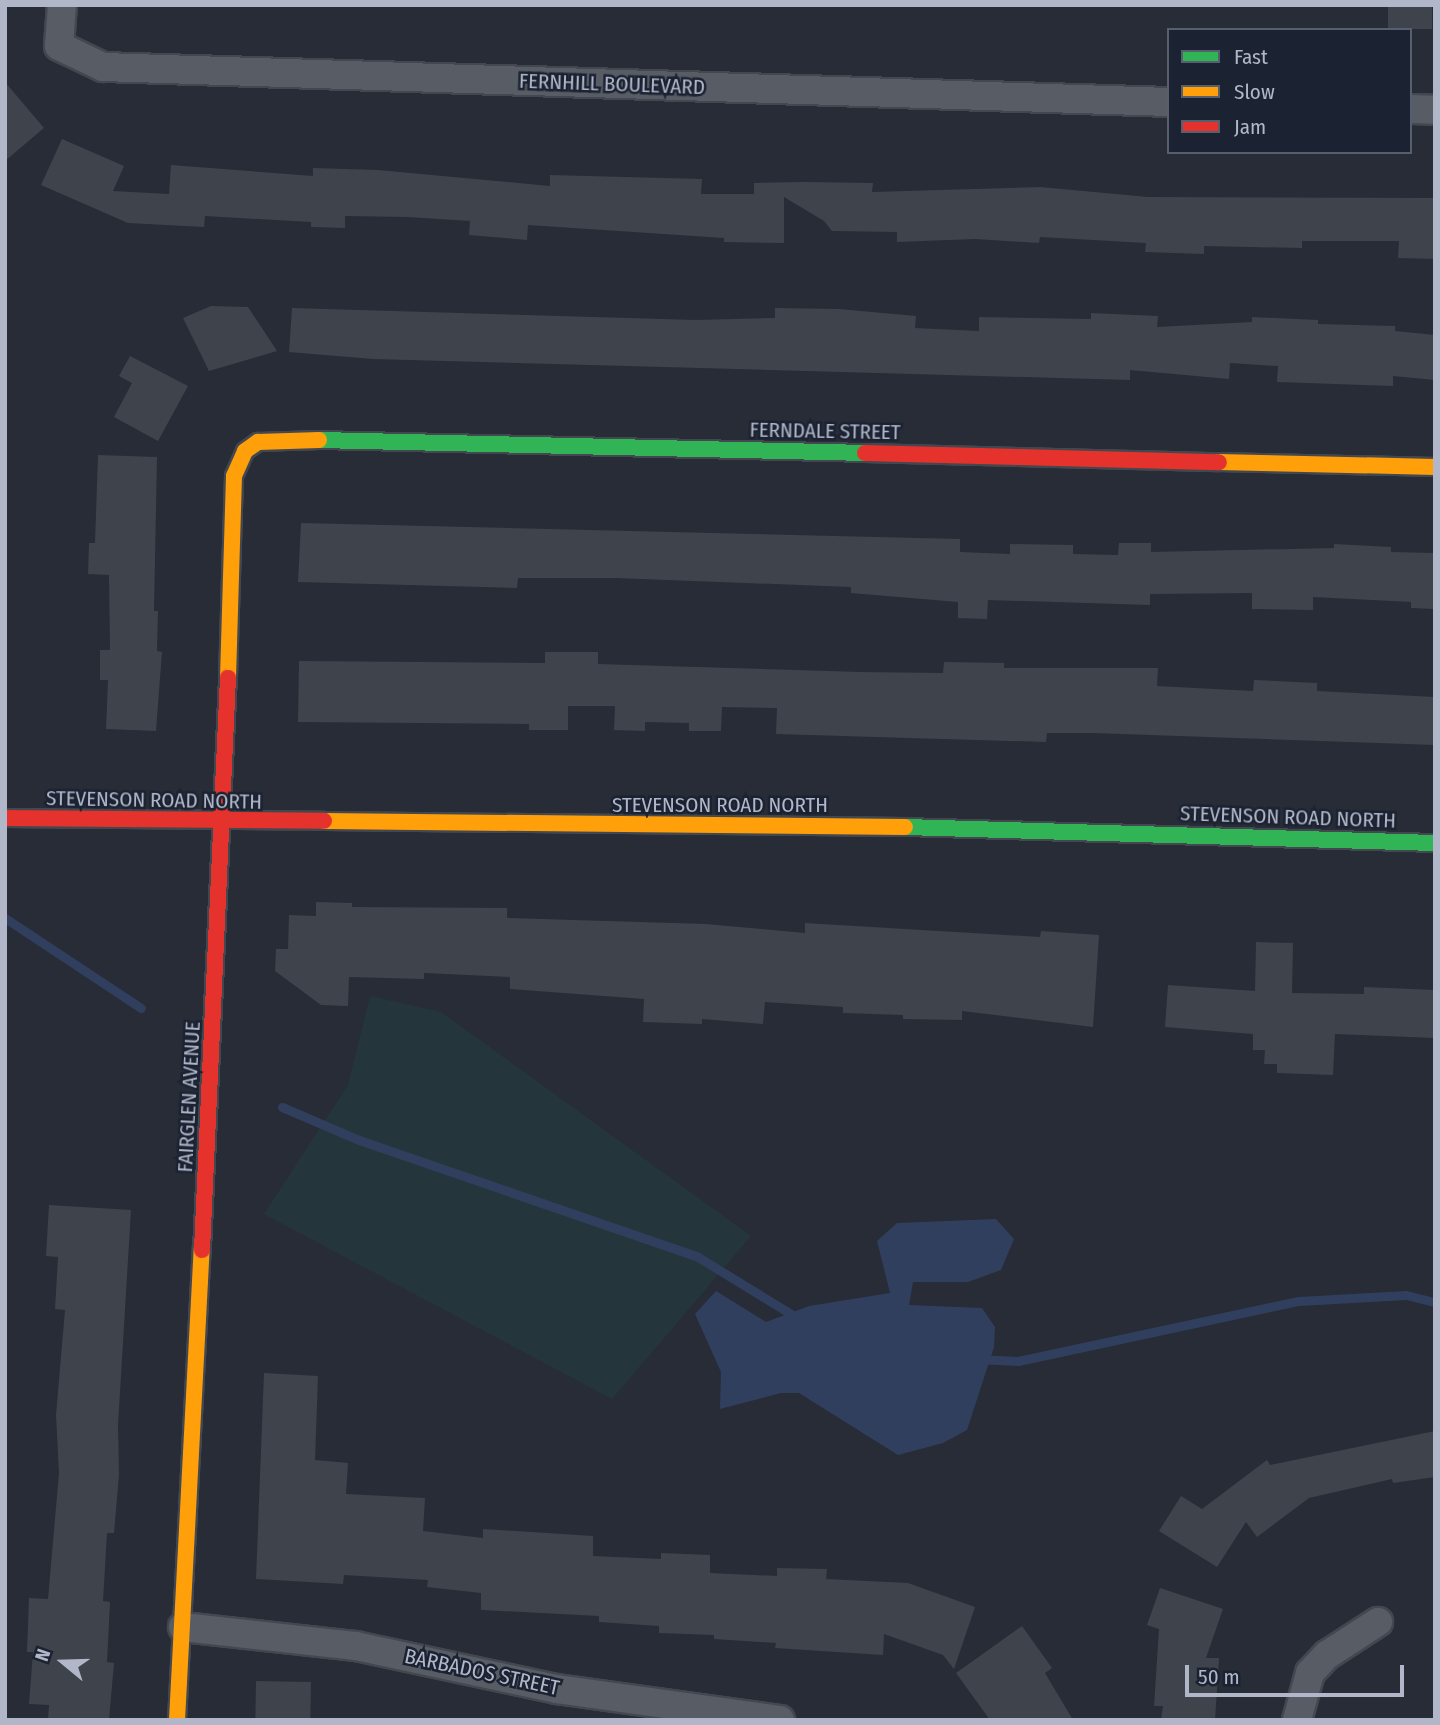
<!DOCTYPE html>
<html>
<head>
<meta charset="utf-8">
<style>
	body { margin:0 }
	#map { position:relative; width:1440px; height:1725px; overflow:hidden; background:#272c36; font-family:"Fira Sans Condensed",sans-serif }
	div>[style] { position:absolute }
	[style*='--x'] { left:calc(var(--x)*1px); top:calc(var(--y)*1px); width:calc(var(--w)*1px); rotate:calc(var(--a)*1deg) }
	.green>* { inset:0; background:#24363c }
	.water>* { inset:0; background:#313f5f }
	.stream>* { height:9px; margin:-4.5px; padding:0 4.5px; transform-origin:4.5px; border-radius:4.5px; background:#313f5f }
	.building>* { inset:0; background:#3f434c; transform-origin:0 0 }
	.roads { filter:drop-shadow(2px 0 #43474f) drop-shadow(-2px 0 #43474f) drop-shadow(0 2px #43474f) drop-shadow(0 -2px #43474f) }
	.street>* { height:28px; margin:-14px; padding:0 14px; transform-origin:14px; border-radius:14px; background:#585c64 }
	.fast>* { height:16px; margin:-8px; padding:0 8px; transform-origin:8px; border-radius:8px; background:#30b455 }
	.slow>* { height:16px; margin:-8px; padding:0 8px; transform-origin:8px; border-radius:8px; background:#ff9f0a }
	.jam>* { height:16px; margin:-8px; padding:0 8px; transform-origin:8px; border-radius:8px; background:#e5322d }
	span { translate:-50% -50%; white-space:nowrap; text-align:center; line-height:1.15; -webkit-text-stroke:5px #1b2231; paint-order:stroke }
	.street-label { font-size:21px; color:#b1b7c8 }
	.frame { position:absolute; inset:0; border:7px solid #b1b7c8; pointer-events:none }
	.legend { position:absolute; left:1167px; top:28px; width:245px; height:126px; box-sizing:border-box; background:#1b2231; border:2px solid #575e6d; margin:0; padding:9px 12px; list-style:none; font-size:21px; color:#b1b7c8 }
	.legend li { display:flex; align-items:center; gap:14px; height:35px }
	.legend b { width:35px; border:2px solid #575e6d }
	.north { position:absolute; left:28px; top:1627px; width:70px; height:70px; -webkit-text-stroke:5px #1b2231; paint-order:stroke; rotate:289deg; font-size:19px; font-weight:700; line-height:28px; text-align:center; color:#b1b7c8 }
	.north::after { content:''; display:block; margin:auto; width:24px; height:32px; background:#b1b7c8; clip-path:polygon(50% 0,100% 100%,50% 72%,0 100%) }
	.scale { position:absolute; left:1185px; top:1665px; width:219px; height:32px; box-sizing:border-box; border:4px solid #b1b7c8; border-top:0; padding-left:9px; font-size:21px; line-height:24px; white-space:nowrap; color:#b1b7c8; -webkit-text-stroke:5px #1b2231; paint-order:stroke }
</style>
</head>
<body>
<div id="map">
	<div class="green">
		<div style="clip-path:polygon(370px 996px,441px 1012px,751px 1236px,612px 1399px,264px 1214px,348px 1085px)"></div>
	</div>
	<div class="water">
		<div style="clip-path:polygon(996px 1219px,1014px 1239px,1001px 1270px,968px 1282px,913px 1282px,909px 1305px,982px 1308px,995px 1327px,994px 1347px,967px 1430px,943px 1443px,898px 1455px,799px 1393px,781px 1393px,720px 1409px,721px 1372px,695px 1314px,716px 1291px,766px 1322px,809px 1306px,890px 1293px,877px 1241px,897px 1223px)"></div>
	</div>
	<div class="stream">
		<div style="--x:5;--y:918;--w:163;--a:33.5"></div>
		<div style="--x:282;--y:1107;--w:84;--a:23.2"></div>
		<div style="--x:359;--y:1140;--w:359;--a:19"></div>
		<div style="--x:698;--y:1257;--w:119;--a:31.5"></div>
		<div style="--x:978;--y:1359;--w:40;--a:2.9"></div>
		<div style="--x:1018;--y:1361;--w:287;--a:-12.1"></div>
		<div style="--x:1299;--y:1301;--w:107;--a:-3.2"></div>
		<div style="--x:1406;--y:1295;--w:30;--a:14"></div>
	</div>
	<div class="building">
		<div style="left:1388px;top:5px;width:44px;height:24px"></div>
		<div style="clip-path:polygon(5px 82px,44px 128px,5px 161px)"></div>
		<div style="clip-path:polygon(62px 139px,124px 166px,113px 191px,169px 194px,171px 165px,313px 176px,313px 168px,378px 170px,550px 186px,550px 175px,702px 179px,701px 194px,754px 194px,754px 183px,804px 182px,873px 183px,872px 192px,1040px 187px,1148px 197px,1435px 198px,1435px 259px,1398px 258px,1399px 241px,1302px 241px,1302px 248px,1204px 246px,1204px 254px,1145px 252px,1146px 243px,1040px 237px,1039px 243px,975px 239px,897px 242px,897px 232px,832px 231px,824px 221px,784px 197px,784px 243px,724px 242px,724px 238px,528px 225px,527px 240px,469px 235px,470px 221px,407px 217px,345px 216px,345px 228px,311px 227px,311px 222px,205px 216px,204px 227px,128px 223px,41px 185px)"></div>
		<div style="clip-path:polygon(211px 306px,248px 307px,277px 351px,209px 371px,183px 318px)"></div>
		<div style="clip-path:polygon(292px 308px,696px 320px,775px 318px,775px 308px,839px 309px,916px 316px,915px 328px,979px 331px,979px 317px,1091px 319px,1091px 313px,1158px 316px,1157px 327px,1252px 322px,1252px 317px,1318px 320px,1318px 324px,1395px 326px,1395px 331px,1435px 335px,1435px 380px,1393px 376px,1393px 386px,1277px 382px,1278px 366px,1230px 363px,1229px 379px,1130px 370px,1130px 380px,373px 359px,289px 352px)"></div>
		<div style="clip-path:polygon(130px 356px,188px 386px,158px 441px,114px 417px,132px 383px,119px 376px)"></div>
		<div style="clip-path:polygon(98px 455px,157px 457px,154px 611px,158px 611px,157px 651px,162px 652px,156px 731px,106px 729px,108px 680px,100px 680px,100px 650px,110px 650px,109px 575px,88px 574px,89px 543px,95px 543px)"></div>
		<div style="clip-path:polygon(301px 523px,960px 539px,960px 552px,1010px 554px,1010px 544px,1073px 545px,1073px 554px,1118px 555px,1119px 543px,1151px 543px,1151px 552px,1334px 548px,1334px 544px,1391px 547px,1391px 552px,1435px 553px,1435px 609px,1411px 608px,1411px 602px,1313px 597px,1313px 610px,1252px 609px,1252px 593px,1150px 594px,1150px 605px,988px 600px,987px 619px,958px 618px,958px 602px,851px 593px,851px 587px,616px 578px,518px 578px,517px 588px,298px 582px)"></div>
		<div style="clip-path:polygon(545px 652px,598px 652px,598px 664px,860px 672px,943px 673px,944px 662px,1004px 663px,1004px 668px,1158px 668px,1157px 686px,1253px 691px,1254px 680px,1317px 683px,1317px 691px,1435px 697px,1435px 745px,1093px 733px,1047px 733px,1046px 742px,776px 734px,777px 708px,722px 707px,721px 731px,689px 731px,689px 723px,645px 722px,645px 731px,614px 730px,615px 706px,568px 706px,568px 730px,529px 730px,529px 724px,298px 722px,299px 661px,545px 663px)"></div>
		<div style="clip-path:polygon(316px 902px,352px 903px,352px 907px,507px 908px,507px 918px,706px 924px,805px 933px,805px 923px,1040px 937px,1041px 931px,1099px 935px,1093px 1027px,962px 1011px,962px 1020px,903px 1019px,903px 1015px,843px 1013px,843px 1007px,765px 1002px,763px 1024px,702px 1019px,702px 1024px,643px 1022px,644px 999px,510px 989px,510px 977px,424px 973px,424px 979px,349px 977px,348px 1006px,321px 1005px,275px 971px,276px 949px,288px 949px,289px 915px,316px 916px)"></div>
		<div style="clip-path:polygon(1256px 942px,1293px 943px,1292px 993px,1364px 994px,1364px 987px,1435px 990px,1435px 1038px,1335px 1034px,1333px 1075px,1277px 1073px,1277px 1064px,1264px 1064px,1265px 1050px,1253px 1050px,1253px 1034px,1165px 1027px,1168px 985px,1255px 991px)"></div>
		<div style="clip-path:polygon(49px 1205px,131px 1210px,118px 1425px,119px 1475px,114px 1533px,107px 1533px,103px 1601px,110px 1602px,107px 1662px,114px 1663px,109px 1720px,48px 1720px,49px 1705px,29px 1704px,33px 1652px,27px 1652px,29px 1598px,48px 1599px,59px 1473px,56px 1415px,65px 1310px,55px 1309px,58px 1257px,46px 1256px)"></div>
		<div style="clip-path:polygon(264px 1373px,318px 1376px,315px 1460px,348px 1463px,346px 1494px,425px 1498px,423px 1531px,483px 1538px,483px 1529px,593px 1536px,593px 1556px,661px 1559px,661px 1553px,710px 1555px,710px 1573px,777px 1576px,777px 1568px,827px 1569px,826px 1579px,908px 1583px,975px 1607px,954px 1669px,943px 1655px,884px 1634px,883px 1655px,775px 1648px,776px 1643px,714px 1639px,714px 1635px,659px 1633px,659px 1626px,599px 1622px,599px 1616px,481px 1610px,481px 1593px,427px 1587px,428px 1580px,344px 1575px,343px 1584px,256px 1579px)"></div>
		<div style="clip-path:polygon(1435px 1431px,1435px 1477px,1393px 1483px,1392px 1479px,1309px 1498px,1257px 1537px,1246px 1522px,1217px 1567px,1159px 1531px,1181px 1496px,1202px 1509px,1267px 1460px,1270px 1465px)"></div>
		<div style="clip-path:polygon(1160px 1588px,1223px 1609px,1206px 1658px,1219px 1658px,1215px 1720px,1161px 1720px,1163px 1706px,1154px 1706px,1159px 1629px,1147px 1625px)"></div>
		<div style="clip-path:polygon(1022px 1626px,1052px 1668px,1045px 1673px,1073px 1720px,990px 1720px,956px 1673px)"></div>
		<div style="left:256px;top:1681px;width:55px;height:39px;rotate:1deg"></div>
	</div>
	<div class="roads">
		<div class="street">
			<div style="--x:62;--y:5;--w:41;--a:94.2"></div>
			<div style="--x:59;--y:46;--w:49;--a:25.5"></div>
			<div style="--x:103;--y:67;--w:1067;--a:1.88"></div>
			<div style="--x:1410;--y:109;--w:25;--a:2"></div>
			<div style="--x:183;--y:1627;--w:174;--a:6.3"></div>
			<div style="--x:356;--y:1646;--w:206;--a:12.1"></div>
			<div style="--x:557;--y:1689;--w:225;--a:7.9"></div>
			<div style="--x:1297;--y:1720;--w:49;--a:-74.5"></div>
			<div style="--x:1310;--y:1673;--w:25;--a:-47"></div>
			<div style="--x:1327;--y:1655;--w:61;--a:-32.9"></div>
		</div>
		<div class="fast">
			<div style="--x:319;--y:440;--w:546;--a:1.36"></div>
			<div style="--x:905;--y:827;--w:530;--a:1.73"></div>
		</div>
		<div class="slow">
			<div style="--x:1219;--y:462;--w:216;--a:1.3"></div>
			<div style="--x:228;--y:678;--w:202;--a:-88.3"></div>
			<div style="--x:234;--y:476;--w:27;--a:-66"></div>
			<div style="--x:245;--y:451;--w:16;--a:-35"></div>
			<div style="--x:258;--y:442;--w:61;--a:-1.9"></div>
			<div style="--x:324;--y:821;--w:581;--a:0.59"></div>
			<div style="--x:177;--y:1720;--w:471;--a:-87"></div>
		</div>
		<div class="jam">
			<div style="--x:865;--y:453;--w:354;--a:1.5"></div>
			<div style="--x:5;--y:818;--w:319;--a:0.5"></div>
			<div style="--x:202;--y:1250;--w:573;--a:-87.4"></div>
		</div>
	</div>
	<div class="street-label">
		<span style="left:612px;top:84px;rotate:2deg">FERNHILL BOULEVARD</span>
		<span style="left:825px;top:431px;rotate:1deg">FERNDALE STREET</span>
		<span style="left:154px;top:800px;rotate:1deg">STEVENSON ROAD NORTH</span>
		<span style="left:720px;top:805px">STEVENSON ROAD NORTH</span>
		<span style="left:1288px;top:817px;rotate:2deg">STEVENSON ROAD NORTH</span>
		<span style="left:189px;top:1097px;rotate:-87deg">FAIRGLEN AVENUE</span>
		<span style="left:482px;top:1672px;rotate:12deg">BARBADOS STREET</span>
	</div>
	<div class="frame"></div>
	<ul class="legend">
	<li><b style="height:9px;background:#30b455"></b>Fast</li>
	<li><b style="height:9px;background:#ff9f0a"></b>Slow</li>
	<li><b style="height:9px;background:#e5322d"></b>Jam</li>
	</ul>
	<div class="north">N</div>
	<div class="scale">50 m</div>
</div>
</body>
</html>
